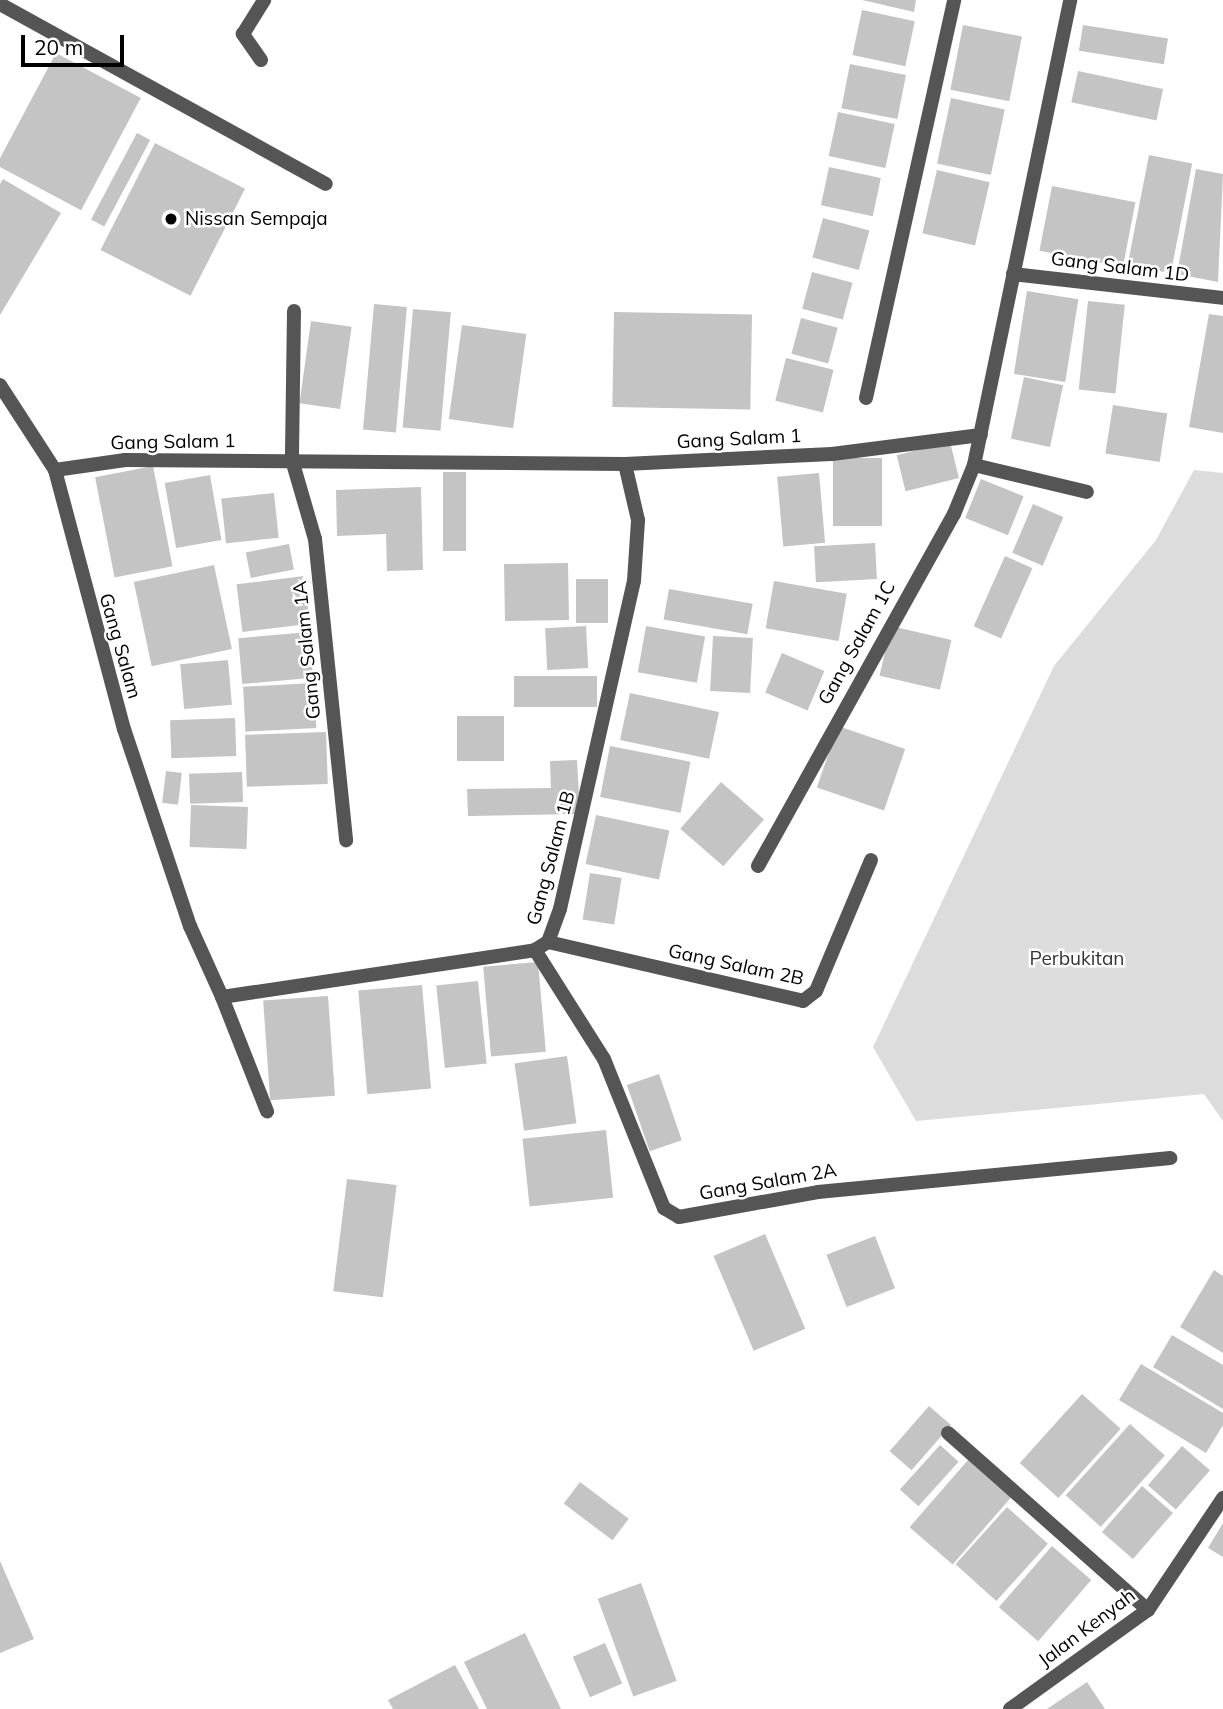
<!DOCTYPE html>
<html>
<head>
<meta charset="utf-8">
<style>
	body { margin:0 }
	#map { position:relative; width:1223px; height:1709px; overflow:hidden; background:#fff; font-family:Mulish,sans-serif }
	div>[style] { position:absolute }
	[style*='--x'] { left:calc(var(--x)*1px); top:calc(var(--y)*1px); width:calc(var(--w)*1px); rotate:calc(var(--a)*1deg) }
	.green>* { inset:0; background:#dcdcdc }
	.building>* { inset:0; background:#c4c4c4; transform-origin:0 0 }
	.lane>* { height:14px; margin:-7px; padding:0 7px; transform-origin:7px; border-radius:7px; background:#555 }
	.street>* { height:14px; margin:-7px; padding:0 7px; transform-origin:7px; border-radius:7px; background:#555 }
	.dots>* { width:19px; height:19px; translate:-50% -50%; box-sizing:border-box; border:4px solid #fff; border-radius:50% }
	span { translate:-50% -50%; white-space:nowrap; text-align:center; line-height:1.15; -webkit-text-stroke:5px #fff; paint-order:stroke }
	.poi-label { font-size:19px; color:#000 }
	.left { translate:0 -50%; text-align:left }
	.street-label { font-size:19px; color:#000 }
	.park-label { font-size:19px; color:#333 }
	.scale { position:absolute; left:21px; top:35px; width:103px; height:32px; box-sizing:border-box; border:4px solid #000; border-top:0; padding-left:9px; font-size:21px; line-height:24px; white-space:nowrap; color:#000; -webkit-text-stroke:5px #fff; paint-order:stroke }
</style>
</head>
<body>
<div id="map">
	<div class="green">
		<div style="clip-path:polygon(1194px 470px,1223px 473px,1223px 1121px,1204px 1094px,916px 1121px,873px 1047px,1054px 666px,1156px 540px)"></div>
	</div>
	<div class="building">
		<div style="clip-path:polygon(862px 0,916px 0,914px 12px)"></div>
		<div style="left:862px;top:10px;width:54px;height:46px;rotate:12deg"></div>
		<div style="left:963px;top:25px;width:60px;height:66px;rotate:11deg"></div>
		<div style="left:1083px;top:25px;width:86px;height:26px;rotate:9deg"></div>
		<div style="left:56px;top:53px;width:96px;height:127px;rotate:28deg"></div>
		<div style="left:850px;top:64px;width:57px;height:45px;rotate:11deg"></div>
		<div style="left:1078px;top:71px;width:87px;height:32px;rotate:12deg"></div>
		<div style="left:951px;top:98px;width:55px;height:67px;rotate:12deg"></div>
		<div style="left:838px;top:112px;width:58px;height:45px;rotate:12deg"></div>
		<div style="left:137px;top:133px;width:15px;height:98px;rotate:28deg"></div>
		<div style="left:155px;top:143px;width:101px;height:120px;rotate:27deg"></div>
		<div style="left:1149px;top:155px;width:44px;height:112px;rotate:11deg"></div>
		<div style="left:829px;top:167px;width:53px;height:39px;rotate:12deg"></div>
		<div style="clip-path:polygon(1196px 169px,1223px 174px,1218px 282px,1177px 274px)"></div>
		<div style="left:937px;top:170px;width:54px;height:65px;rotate:13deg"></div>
		<div style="clip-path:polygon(3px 179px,61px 213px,0 315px,0 184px)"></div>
		<div style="left:1052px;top:186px;width:85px;height:66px;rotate:11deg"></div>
		<div style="left:823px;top:218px;width:48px;height:41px;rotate:15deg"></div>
		<div style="left:812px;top:272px;width:42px;height:38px;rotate:15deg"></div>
		<div style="left:1027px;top:291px;width:52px;height:84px;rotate:9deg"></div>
		<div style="left:1088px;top:301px;width:37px;height:89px;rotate:6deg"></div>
		<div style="left:374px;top:304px;width:33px;height:126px;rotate:5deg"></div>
		<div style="left:413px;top:309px;width:38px;height:119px;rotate:5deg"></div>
		<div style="left:614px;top:312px;width:138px;height:95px;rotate:1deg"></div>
		<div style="clip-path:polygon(1209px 314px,1223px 316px,1223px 433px,1189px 427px)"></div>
		<div style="left:801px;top:318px;width:38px;height:37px;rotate:15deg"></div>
		<div style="left:311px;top:321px;width:41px;height:83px;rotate:8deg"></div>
		<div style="left:462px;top:325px;width:65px;height:95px;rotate:8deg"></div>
		<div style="left:786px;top:358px;width:49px;height:44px;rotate:14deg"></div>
		<div style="left:1024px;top:377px;width:40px;height:63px;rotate:12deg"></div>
		<div style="left:1113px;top:405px;width:55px;height:49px;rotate:9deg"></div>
		<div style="left:950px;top:442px;width:37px;height:55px;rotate:76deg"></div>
		<div style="left:833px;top:458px;width:49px;height:68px"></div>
		<div style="left:153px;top:466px;width:102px;height:59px;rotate:79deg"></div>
		<div style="left:443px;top:472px;width:23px;height:79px"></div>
		<div style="left:819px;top:473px;width:70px;height:42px;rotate:85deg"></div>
		<div style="left:210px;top:475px;width:66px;height:46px;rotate:80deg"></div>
		<div style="left:981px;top:479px;width:46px;height:42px;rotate:22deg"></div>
		<div style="clip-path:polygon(421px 487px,423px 570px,387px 571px,386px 534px,337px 536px,336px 490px)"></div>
		<div style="left:274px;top:493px;width:45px;height:53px;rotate:84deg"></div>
		<div style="left:1033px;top:504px;width:33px;height:53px;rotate:23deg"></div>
		<div style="left:875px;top:543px;width:36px;height:61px;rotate:87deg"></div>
		<div style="left:289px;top:544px;width:26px;height:44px;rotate:79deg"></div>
		<div style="left:1005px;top:556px;width:30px;height:77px;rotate:24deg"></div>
		<div style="left:568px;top:563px;width:57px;height:64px;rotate:89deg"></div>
		<div style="left:214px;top:565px;width:86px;height:82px;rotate:78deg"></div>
		<div style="left:304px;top:576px;width:48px;height:68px;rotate:83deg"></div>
		<div style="left:576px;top:579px;width:32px;height:44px"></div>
		<div style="left:774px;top:581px;width:74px;height:48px;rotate:10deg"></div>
		<div style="left:669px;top:589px;width:85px;height:31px;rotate:10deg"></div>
		<div style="left:586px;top:626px;width:42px;height:41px;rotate:87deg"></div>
		<div style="left:646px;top:626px;width:60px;height:47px;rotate:10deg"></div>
		<div style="left:891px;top:626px;width:62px;height:51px;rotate:13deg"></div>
		<div style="left:309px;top:632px;width:46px;height:71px;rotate:85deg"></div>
		<div style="left:713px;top:636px;width:40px;height:55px;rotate:3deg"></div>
		<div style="left:782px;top:653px;width:46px;height:43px;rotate:23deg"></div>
		<div style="left:228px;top:660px;width:45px;height:48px;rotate:85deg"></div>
		<div style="left:597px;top:676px;width:31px;height:83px;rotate:90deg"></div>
		<div style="left:314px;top:683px;width:45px;height:71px;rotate:87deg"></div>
		<div style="left:630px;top:693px;width:91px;height:48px;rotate:12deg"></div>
		<div style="left:457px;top:716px;width:47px;height:45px"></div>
		<div style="left:235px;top:718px;width:38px;height:65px;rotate:88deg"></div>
		<div style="left:838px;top:726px;width:71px;height:65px;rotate:19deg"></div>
		<div style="left:326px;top:732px;width:52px;height:81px;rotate:88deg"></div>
		<div style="left:610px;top:746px;width:82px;height:52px;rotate:11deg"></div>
		<div style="clip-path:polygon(577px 760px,580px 814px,468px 816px,467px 789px,551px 788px,550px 761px)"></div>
		<div style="left:166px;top:771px;width:16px;height:32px;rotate:7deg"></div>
		<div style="left:242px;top:772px;width:30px;height:53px;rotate:88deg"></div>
		<div style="left:721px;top:782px;width:57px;height:62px;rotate:41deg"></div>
		<div style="left:191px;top:805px;width:57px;height:42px;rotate:2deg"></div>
		<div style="left:596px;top:815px;width:75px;height:50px;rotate:12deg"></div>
		<div style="left:590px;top:873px;width:32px;height:47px;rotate:9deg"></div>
		<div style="left:538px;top:962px;width:90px;height:55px;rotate:85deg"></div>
		<div style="left:478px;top:981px;width:83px;height:42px;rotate:84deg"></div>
		<div style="left:422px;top:985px;width:104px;height:64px;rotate:85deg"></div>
		<div style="left:328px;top:996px;width:100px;height:65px;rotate:86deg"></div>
		<div style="left:567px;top:1056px;width:68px;height:53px;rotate:82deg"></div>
		<div style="left:659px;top:1074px;width:70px;height:34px;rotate:71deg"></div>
		<div style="left:606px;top:1130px;width:68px;height:84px;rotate:84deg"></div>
		<div style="left:347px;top:1179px;width:50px;height:113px;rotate:7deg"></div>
		<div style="left:765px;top:1234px;width:103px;height:56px;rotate:67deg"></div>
		<div style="left:875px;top:1236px;width:56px;height:52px;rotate:69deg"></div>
		<div style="clip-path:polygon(1214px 1270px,1223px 1276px,1223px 1353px,1180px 1327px)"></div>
		<div style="clip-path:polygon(1172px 1335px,1223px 1365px,1223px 1409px,1153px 1367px)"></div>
		<div style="clip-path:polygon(1141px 1364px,1223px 1413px,1223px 1425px,1206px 1453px,1119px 1400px)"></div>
		<div style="left:1082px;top:1394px;width:52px;height:93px;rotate:42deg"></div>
		<div style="left:929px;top:1406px;width:29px;height:60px;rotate:41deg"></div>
		<div style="left:1130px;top:1424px;width:47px;height:96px;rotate:42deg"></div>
		<div style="left:940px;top:1445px;width:25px;height:60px;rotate:42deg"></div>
		<div style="left:1182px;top:1446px;width:37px;height:52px;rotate:41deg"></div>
		<div style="left:968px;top:1460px;width:57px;height:89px;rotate:41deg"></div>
		<div style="left:580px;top:1482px;width:61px;height:27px;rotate:37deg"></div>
		<div style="left:1142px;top:1486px;width:41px;height:61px;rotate:41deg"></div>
		<div style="left:1007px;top:1507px;width:55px;height:77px;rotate:42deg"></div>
		<div style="clip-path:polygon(1223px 1523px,1223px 1557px,1208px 1548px)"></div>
		<div style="left:1052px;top:1546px;width:52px;height:81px;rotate:41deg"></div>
		<div style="clip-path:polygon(0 1561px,34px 1639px,0 1653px)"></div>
		<div style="left:641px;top:1583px;width:104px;height:46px;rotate:70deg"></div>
		<div style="clip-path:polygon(525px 1633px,561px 1709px,487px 1709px,464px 1662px)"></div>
		<div style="left:605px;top:1643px;width:44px;height:35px;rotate:67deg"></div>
		<div style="clip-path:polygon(455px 1665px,479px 1709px,393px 1709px,388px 1700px)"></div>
		<div style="clip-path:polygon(1087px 1682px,1105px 1709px,1047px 1709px)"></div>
	</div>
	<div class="lane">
		<div style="--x:0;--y:4;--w:372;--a:28.9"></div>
		<div style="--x:261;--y:60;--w:32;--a:-125"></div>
		<div style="--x:243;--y:34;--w:40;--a:-58"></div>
	</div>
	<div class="street">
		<div style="--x:1013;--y:274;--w:211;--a:6.5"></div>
		<div style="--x:294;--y:311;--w:149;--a:90.8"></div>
		<div style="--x:292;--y:460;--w:82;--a:73.8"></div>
		<div style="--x:315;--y:539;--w:303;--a:84.1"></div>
		<div style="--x:0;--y:385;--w:101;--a:57.1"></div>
		<div style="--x:55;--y:470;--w:268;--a:75.1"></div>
		<div style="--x:124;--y:729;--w:208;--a:71.5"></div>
		<div style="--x:190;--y:926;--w:78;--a:65.7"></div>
		<div style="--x:222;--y:997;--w:317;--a:-8.5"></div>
		<div style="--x:535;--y:950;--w:15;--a:-32"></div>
		<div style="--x:548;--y:942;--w:35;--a:-70"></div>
		<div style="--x:560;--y:909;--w:336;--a:-77.3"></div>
		<div style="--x:634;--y:581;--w:61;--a:-86.2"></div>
		<div style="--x:638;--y:520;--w:57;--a:-103.1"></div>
		<div style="--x:866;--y:398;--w:408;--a:-77.5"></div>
		<div style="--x:974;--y:465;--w:116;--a:13.4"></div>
		<div style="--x:55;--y:470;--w:71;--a:-8.1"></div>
		<div style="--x:125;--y:460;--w:500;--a:0.46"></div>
		<div style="--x:625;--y:464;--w:207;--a:-2.8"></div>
		<div style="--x:832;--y:454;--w:150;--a:-7.3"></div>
		<div style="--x:758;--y:866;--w:403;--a:-60.9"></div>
		<div style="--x:954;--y:514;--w:53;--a:-67.8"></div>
		<div style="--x:974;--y:465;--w:475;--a:-78.3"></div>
		<div style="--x:548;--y:942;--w:262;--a:13"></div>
		<div style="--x:803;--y:1001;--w:16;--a:-38"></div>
		<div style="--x:816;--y:991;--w:142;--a:-67.2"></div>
		<div style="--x:535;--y:950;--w:129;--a:57.7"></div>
		<div style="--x:604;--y:1059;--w:161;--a:68.1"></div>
		<div style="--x:664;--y:1208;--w:17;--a:31"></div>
		<div style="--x:679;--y:1217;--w:141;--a:-10.2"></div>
		<div style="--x:818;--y:1192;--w:354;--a:-5.5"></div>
		<div style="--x:222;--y:997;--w:123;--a:68.5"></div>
		<div style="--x:948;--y:1433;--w:267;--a:41.5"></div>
		<div style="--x:1010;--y:1709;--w:170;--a:-35.7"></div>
		<div style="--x:1148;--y:1610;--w:135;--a:-56.2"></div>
	</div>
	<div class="dots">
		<div style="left:171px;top:219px;background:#000"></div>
	</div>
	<div class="poi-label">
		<span class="left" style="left:185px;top:219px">Nissan Sempaja</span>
	</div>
	<div class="street-label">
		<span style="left:1120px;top:267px;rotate:7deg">Gang Salam 1D</span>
		<span style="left:739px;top:439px;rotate:-3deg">Gang Salam 1</span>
		<span style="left:173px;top:442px;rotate:-1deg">Gang Salam 1</span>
		<span style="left:857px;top:643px;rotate:-61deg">Gang Salam 1C</span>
		<span style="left:120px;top:646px;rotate:74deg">Gang Salam</span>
		<span style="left:307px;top:650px;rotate:-96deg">Gang Salam 1A</span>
		<span style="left:551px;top:858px;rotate:-75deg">Gang Salam 1B</span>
		<span style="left:736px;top:965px;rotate:12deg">Gang Salam 2B</span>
		<span style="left:768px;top:1182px;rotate:-10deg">Gang Salam 2A</span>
		<span style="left:1087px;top:1628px;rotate:-37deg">Jalan Kenyah</span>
	</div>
	<div class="park-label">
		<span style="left:1077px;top:959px">Perbukitan</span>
	</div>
	<div class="scale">20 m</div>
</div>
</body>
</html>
